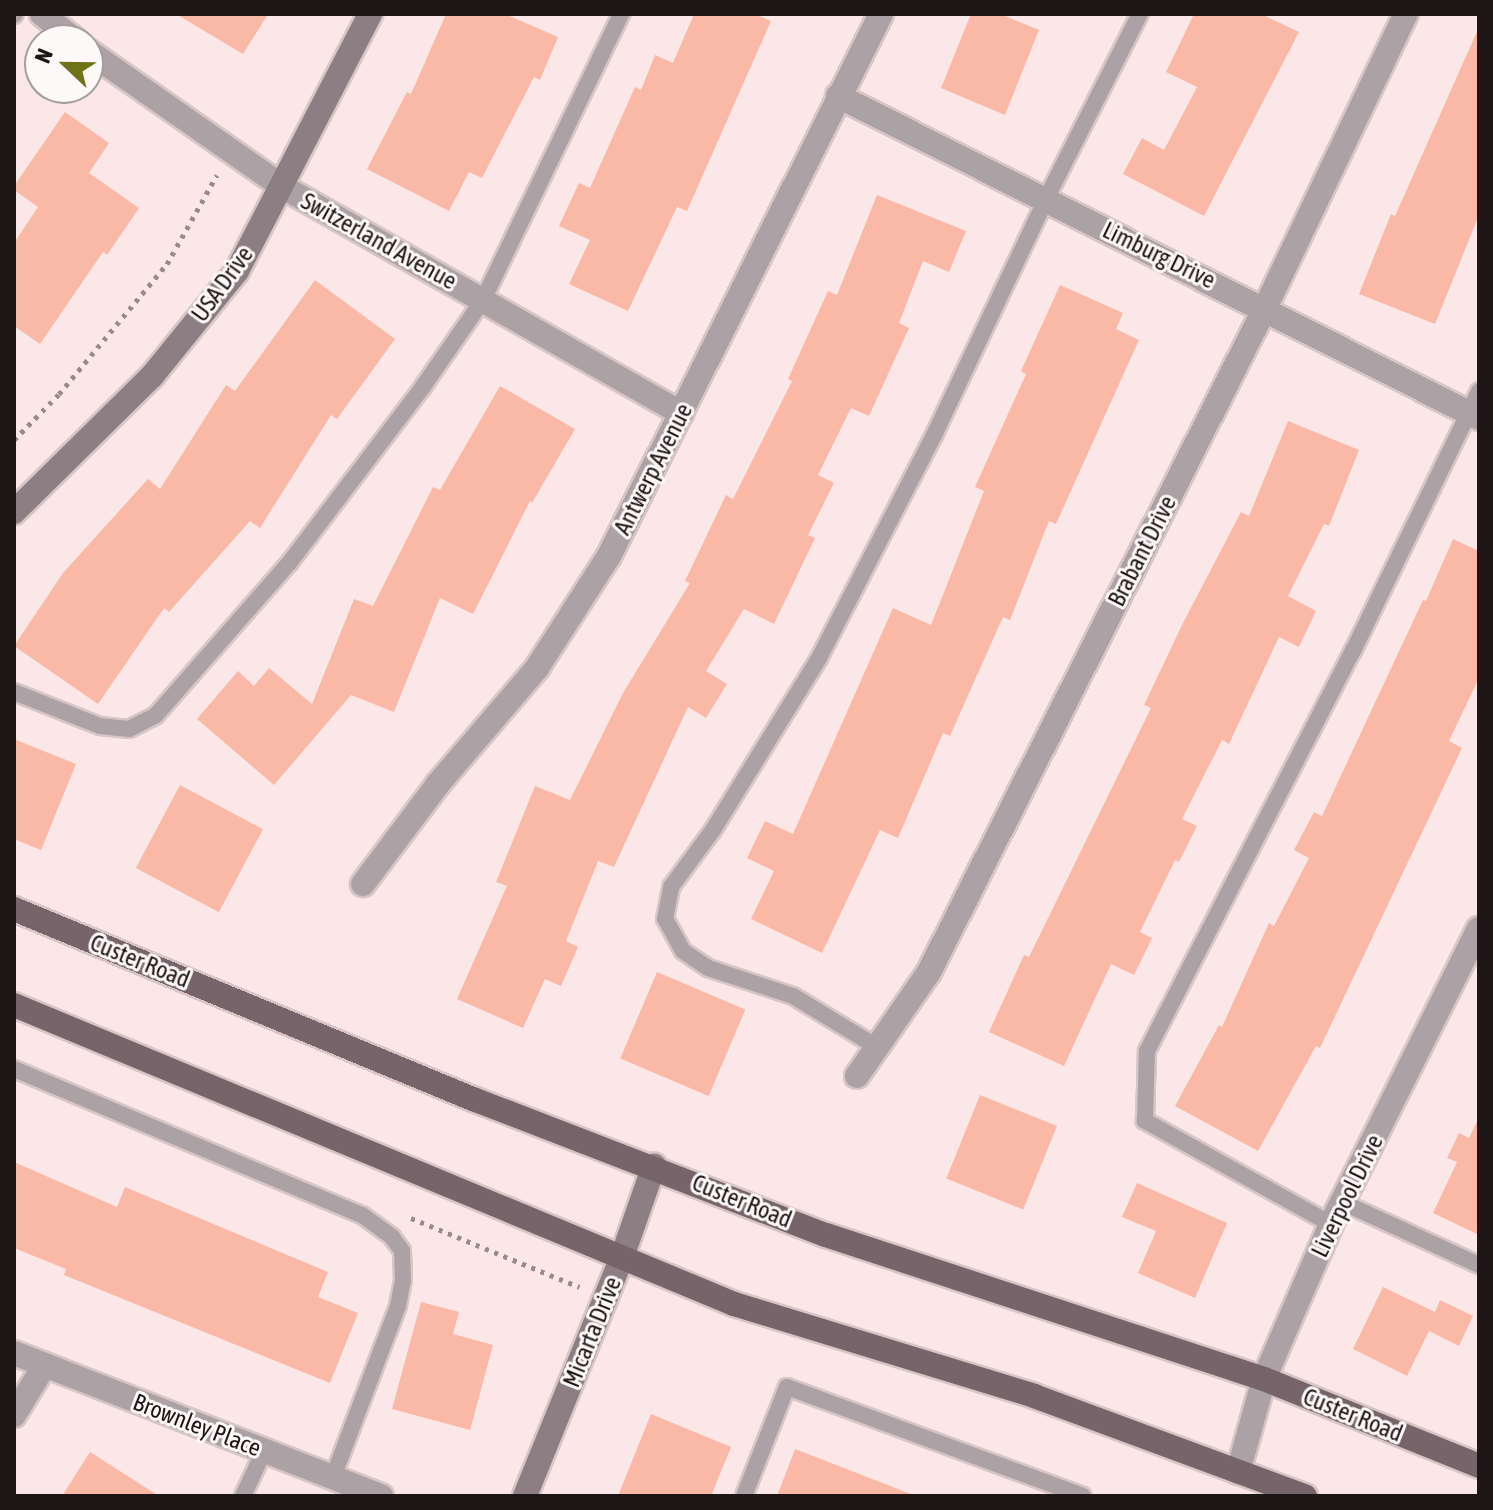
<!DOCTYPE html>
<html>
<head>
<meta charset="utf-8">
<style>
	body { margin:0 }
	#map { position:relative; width:1493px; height:1510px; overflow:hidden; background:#fce7e8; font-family:"Asap Condensed",sans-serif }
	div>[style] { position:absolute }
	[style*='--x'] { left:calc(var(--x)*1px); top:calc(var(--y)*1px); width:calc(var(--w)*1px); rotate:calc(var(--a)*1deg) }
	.building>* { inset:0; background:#fab8a6; transform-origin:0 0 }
	.path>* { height:5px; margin-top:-2.5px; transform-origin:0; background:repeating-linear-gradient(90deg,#98898a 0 4px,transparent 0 10px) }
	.roads { filter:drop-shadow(2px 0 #d8c6c6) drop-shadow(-2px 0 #d8c6c6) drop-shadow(0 2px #d8c6c6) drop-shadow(0 -2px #d8c6c6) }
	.lane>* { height:16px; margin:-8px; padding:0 8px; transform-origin:8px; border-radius:8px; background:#aca2a5 }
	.street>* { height:24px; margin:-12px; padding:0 12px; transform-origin:12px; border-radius:12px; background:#aca2a5 }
	.secondary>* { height:24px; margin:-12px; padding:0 12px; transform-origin:12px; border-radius:12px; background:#8c7e82 }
	.primary>* { height:24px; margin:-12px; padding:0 12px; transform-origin:12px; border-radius:12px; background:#76646a }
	span { translate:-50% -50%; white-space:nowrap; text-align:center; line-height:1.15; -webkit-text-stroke:6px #fef9f9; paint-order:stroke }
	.street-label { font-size:24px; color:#1e1616 }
	.frame { position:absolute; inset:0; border:16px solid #1e1616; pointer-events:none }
	.north { position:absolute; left:24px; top:24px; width:80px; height:80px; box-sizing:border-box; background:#fef9f9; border:2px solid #a49e9e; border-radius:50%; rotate:292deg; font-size:22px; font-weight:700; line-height:32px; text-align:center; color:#1e1616 }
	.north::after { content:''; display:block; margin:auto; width:28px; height:36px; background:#6e731a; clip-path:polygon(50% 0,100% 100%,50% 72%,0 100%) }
</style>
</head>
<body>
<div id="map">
	<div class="building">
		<div style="clip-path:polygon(176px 14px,268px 14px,243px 54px)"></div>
		<div style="clip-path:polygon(446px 14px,505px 14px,558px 37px,540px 80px,534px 77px,482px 178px,469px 172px,449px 211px,367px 169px,407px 92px,411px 94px)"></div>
		<div style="clip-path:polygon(694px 14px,754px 14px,771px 21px,687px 211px,677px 207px,628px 311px,569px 284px,590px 240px,559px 226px,579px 183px,590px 188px,635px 87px,641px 90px,655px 55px,673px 63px)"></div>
		<div style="clip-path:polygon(971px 14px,1000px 14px,1039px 30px,1005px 115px,941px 88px)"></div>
		<div style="clip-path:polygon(1194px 14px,1261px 14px,1299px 32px,1204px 216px,1123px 174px,1142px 138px,1164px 150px,1197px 87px,1166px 72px)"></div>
		<div style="clip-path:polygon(1479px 27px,1479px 215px,1435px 324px,1359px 294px,1391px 214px,1395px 216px)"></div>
		<div style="clip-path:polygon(65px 112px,109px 143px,89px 173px,139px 208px,107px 255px,103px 252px,40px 344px,14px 326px,14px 243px,38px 207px,14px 190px,14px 186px)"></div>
		<div style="clip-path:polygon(877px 195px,966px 231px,949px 272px,923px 261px,899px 323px,909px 328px,869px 416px,851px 408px,818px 475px,834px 483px,808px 535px,815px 538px,774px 624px,744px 609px,706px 671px,727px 684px,706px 718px,688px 707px,614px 867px,598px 861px,566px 941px,578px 947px,561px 986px,545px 979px,523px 1028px,457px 999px,507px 886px,496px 882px,535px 786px,570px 800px,623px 693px,690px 583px,685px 581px,726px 495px,733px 499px,792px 381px,788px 379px,828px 291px,837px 295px)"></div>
		<div style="clip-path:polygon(315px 280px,395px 339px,337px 419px,331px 415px,260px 528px,250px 521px,169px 612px,164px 608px,98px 704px,14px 646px,63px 573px,148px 479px,160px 489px,226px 385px,235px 391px)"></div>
		<div style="clip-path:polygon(1060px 285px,1123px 313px,1116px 329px,1139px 340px,1056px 524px,1049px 521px,1010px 620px,1003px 617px,950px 736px,943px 733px,898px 838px,880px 830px,822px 953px,751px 919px,774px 871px,747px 858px,765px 821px,793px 834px,893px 608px,931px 625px,984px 491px,975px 487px,1026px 374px,1021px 371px)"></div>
		<div style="clip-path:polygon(500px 386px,575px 429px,532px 503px,530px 501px,473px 614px,440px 598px,394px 712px,351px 695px,274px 785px,197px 719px,238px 671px,254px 686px,269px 668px,312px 704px,354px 599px,373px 606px,433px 487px,440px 490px)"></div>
		<div style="clip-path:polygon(1288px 421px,1359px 450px,1329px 526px,1324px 524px,1288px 596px,1316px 611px,1299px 647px,1279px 637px,1229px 744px,1222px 740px,1182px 819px,1197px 826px,1179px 862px,1175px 860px,1140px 932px,1152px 938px,1134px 975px,1111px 964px,1064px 1066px,989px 1032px,1024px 955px,1029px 957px,1151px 708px,1144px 705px,1183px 623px,1241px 512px,1249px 516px)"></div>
		<div style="clip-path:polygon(1453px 539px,1479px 551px,1479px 678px,1449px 741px,1462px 748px,1320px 1048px,1316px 1046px,1258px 1151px,1175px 1106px,1219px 1025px,1222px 1027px,1269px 923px,1274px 926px,1309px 858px,1294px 850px,1314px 812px,1322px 816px,1423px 600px,1426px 601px)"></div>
		<div style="clip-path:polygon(14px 739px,76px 764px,41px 850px,14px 839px)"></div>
		<div style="left:180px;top:785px;width:94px;height:94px;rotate:28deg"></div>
		<div style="left:657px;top:972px;width:96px;height:94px;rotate:23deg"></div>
		<div style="left:980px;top:1095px;width:83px;height:90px;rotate:22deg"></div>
		<div style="clip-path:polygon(1479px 1117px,1479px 1235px,1433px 1213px,1457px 1162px,1447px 1158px,1459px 1133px,1469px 1138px)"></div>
		<div style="clip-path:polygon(14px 1162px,117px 1207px,125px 1187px,328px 1272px,318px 1297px,358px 1313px,330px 1383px,64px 1275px,66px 1269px,14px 1248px)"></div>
		<div style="clip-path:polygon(1137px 1183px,1227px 1223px,1195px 1298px,1138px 1273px,1156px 1231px,1122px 1217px)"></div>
		<div style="clip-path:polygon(1383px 1287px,1435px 1312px,1440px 1300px,1473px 1316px,1459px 1346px,1429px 1331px,1407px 1376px,1353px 1349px)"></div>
		<div style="clip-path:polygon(421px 1302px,459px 1312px,453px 1334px,493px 1345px,470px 1430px,392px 1409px)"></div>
		<div style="clip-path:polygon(651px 1414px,731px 1447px,711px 1496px,618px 1496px)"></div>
		<div style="clip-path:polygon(795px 1449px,911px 1494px,910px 1496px,777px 1496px)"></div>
		<div style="clip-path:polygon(90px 1452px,159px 1496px,62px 1496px)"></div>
	</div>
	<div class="path">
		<div style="--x:14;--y:440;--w:64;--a:-45.6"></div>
		<div style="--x:59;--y:394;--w:169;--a:-50.3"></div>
		<div style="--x:167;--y:264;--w:102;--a:-60.7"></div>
		<div style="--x:411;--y:1218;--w:182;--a:22.3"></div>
	</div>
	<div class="roads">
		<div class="lane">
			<div style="--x:14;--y:15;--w:1;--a:-45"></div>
			<div style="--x:14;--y:692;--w:92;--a:21.6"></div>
			<div style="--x:100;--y:726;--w:29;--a:6"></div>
			<div style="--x:129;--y:729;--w:30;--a:-27"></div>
			<div style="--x:156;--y:715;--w:203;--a:-48.8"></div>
			<div style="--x:290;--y:562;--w:218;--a:-52.8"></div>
			<div style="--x:422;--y:388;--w:107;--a:-55.3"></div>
			<div style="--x:483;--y:300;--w:318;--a:-64.2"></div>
			<div style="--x:877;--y:1047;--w:98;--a:-148.7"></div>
			<div style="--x:793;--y:996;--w:89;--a:-161.8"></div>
			<div style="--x:708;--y:968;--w:30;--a:-146"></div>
			<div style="--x:683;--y:951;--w:37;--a:-119"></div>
			<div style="--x:665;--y:919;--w:33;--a:-79"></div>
			<div style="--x:671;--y:887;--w:71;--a:-53.6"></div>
			<div style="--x:713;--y:830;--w:200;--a:-58.3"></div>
			<div style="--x:818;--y:660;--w:255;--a:-62.7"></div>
			<div style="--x:935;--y:433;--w:259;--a:-64.6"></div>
			<div style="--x:1046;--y:199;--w:208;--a:-63.1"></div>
			<div style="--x:14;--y:1069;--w:377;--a:22.8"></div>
			<div style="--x:362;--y:1215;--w:37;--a:36"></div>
			<div style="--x:392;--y:1237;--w:17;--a:54"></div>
			<div style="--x:402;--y:1251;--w:29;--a:88"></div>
			<div style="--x:403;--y:1280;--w:26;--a:101"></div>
			<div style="--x:398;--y:1306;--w:183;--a:110.8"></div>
			<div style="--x:1342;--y:1202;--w:151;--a:24.7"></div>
			<div style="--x:1331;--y:1224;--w:213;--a:-151"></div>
			<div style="--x:1145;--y:1121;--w:70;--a:-88.4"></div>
			<div style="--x:1147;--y:1051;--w:450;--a:-62.8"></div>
			<div style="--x:1353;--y:651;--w:289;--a:-64.1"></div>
			<div style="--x:243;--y:1496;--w:50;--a:-65"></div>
			<div style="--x:744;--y:1496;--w:117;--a:-68.5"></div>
			<div style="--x:787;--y:1387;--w:315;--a:20.2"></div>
		</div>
		<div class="street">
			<div style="--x:42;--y:14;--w:42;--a:38.2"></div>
			<div style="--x:88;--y:51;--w:238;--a:34.9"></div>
			<div style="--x:283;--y:187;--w:458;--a:29.6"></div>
			<div style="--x:838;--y:96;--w:717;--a:26.67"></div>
			<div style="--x:363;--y:884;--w:125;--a:-53.1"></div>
			<div style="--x:438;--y:784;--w:153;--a:-49.5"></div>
			<div style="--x:537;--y:668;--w:133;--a:-57.3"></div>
			<div style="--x:609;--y:556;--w:606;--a:-63.35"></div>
			<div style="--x:857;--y:1076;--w:126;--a:-55.3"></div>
			<div style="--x:929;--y:972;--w:744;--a:-63.16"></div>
			<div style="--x:1265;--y:308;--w:326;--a:-64.4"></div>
			<div style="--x:14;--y:1353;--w:394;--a:21.3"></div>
			<div style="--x:14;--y:1415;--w:57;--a:-58.5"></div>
			<div style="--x:1238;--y:1472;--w:97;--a:-74.4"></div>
			<div style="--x:1264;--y:1379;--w:169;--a:-66.6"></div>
			<div style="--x:1331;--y:1224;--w:330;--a:-63.4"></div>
		</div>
		<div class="secondary">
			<div style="--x:14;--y:512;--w:194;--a:-44.6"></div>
			<div style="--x:152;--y:376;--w:135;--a:-51"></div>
			<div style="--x:237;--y:271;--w:289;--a:-62.6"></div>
			<div style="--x:525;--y:1496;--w:255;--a:-67.9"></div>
			<div style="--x:621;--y:1260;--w:100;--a:-70.7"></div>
		</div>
		<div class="primary">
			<div style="--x:14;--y:909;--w:497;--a:22.5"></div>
			<div style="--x:473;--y:1099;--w:378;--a:21.1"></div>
			<div style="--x:826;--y:1235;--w:461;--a:18.2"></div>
			<div style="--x:1264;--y:1379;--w:232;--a:22"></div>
			<div style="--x:14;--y:1005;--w:780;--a:22.55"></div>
			<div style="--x:734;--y:1304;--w:314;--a:17"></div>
			<div style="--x:1034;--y:1396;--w:289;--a:20.3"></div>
		</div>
	</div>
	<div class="street-label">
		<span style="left:379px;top:241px;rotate:29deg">Switzerland Avenue</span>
		<span style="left:1159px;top:255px;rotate:26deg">Limburg Drive</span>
		<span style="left:222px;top:284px;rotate:-54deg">USA Drive</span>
		<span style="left:653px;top:469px;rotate:-63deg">Antwerp Avenue</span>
		<span style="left:1142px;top:551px;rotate:-63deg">Brabant Drive</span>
		<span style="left:140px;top:961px;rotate:22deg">Custer Road</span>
		<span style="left:1347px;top:1196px;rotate:-64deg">Liverpool Drive</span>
		<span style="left:742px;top:1201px;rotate:22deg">Custer Road</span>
		<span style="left:592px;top:1332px;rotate:-68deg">Micarta Drive</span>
		<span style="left:1353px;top:1415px;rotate:22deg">Custer Road</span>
		<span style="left:197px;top:1425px;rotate:21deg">Brownley Place</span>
	</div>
	<div class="frame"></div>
	<div class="north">N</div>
</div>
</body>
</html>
